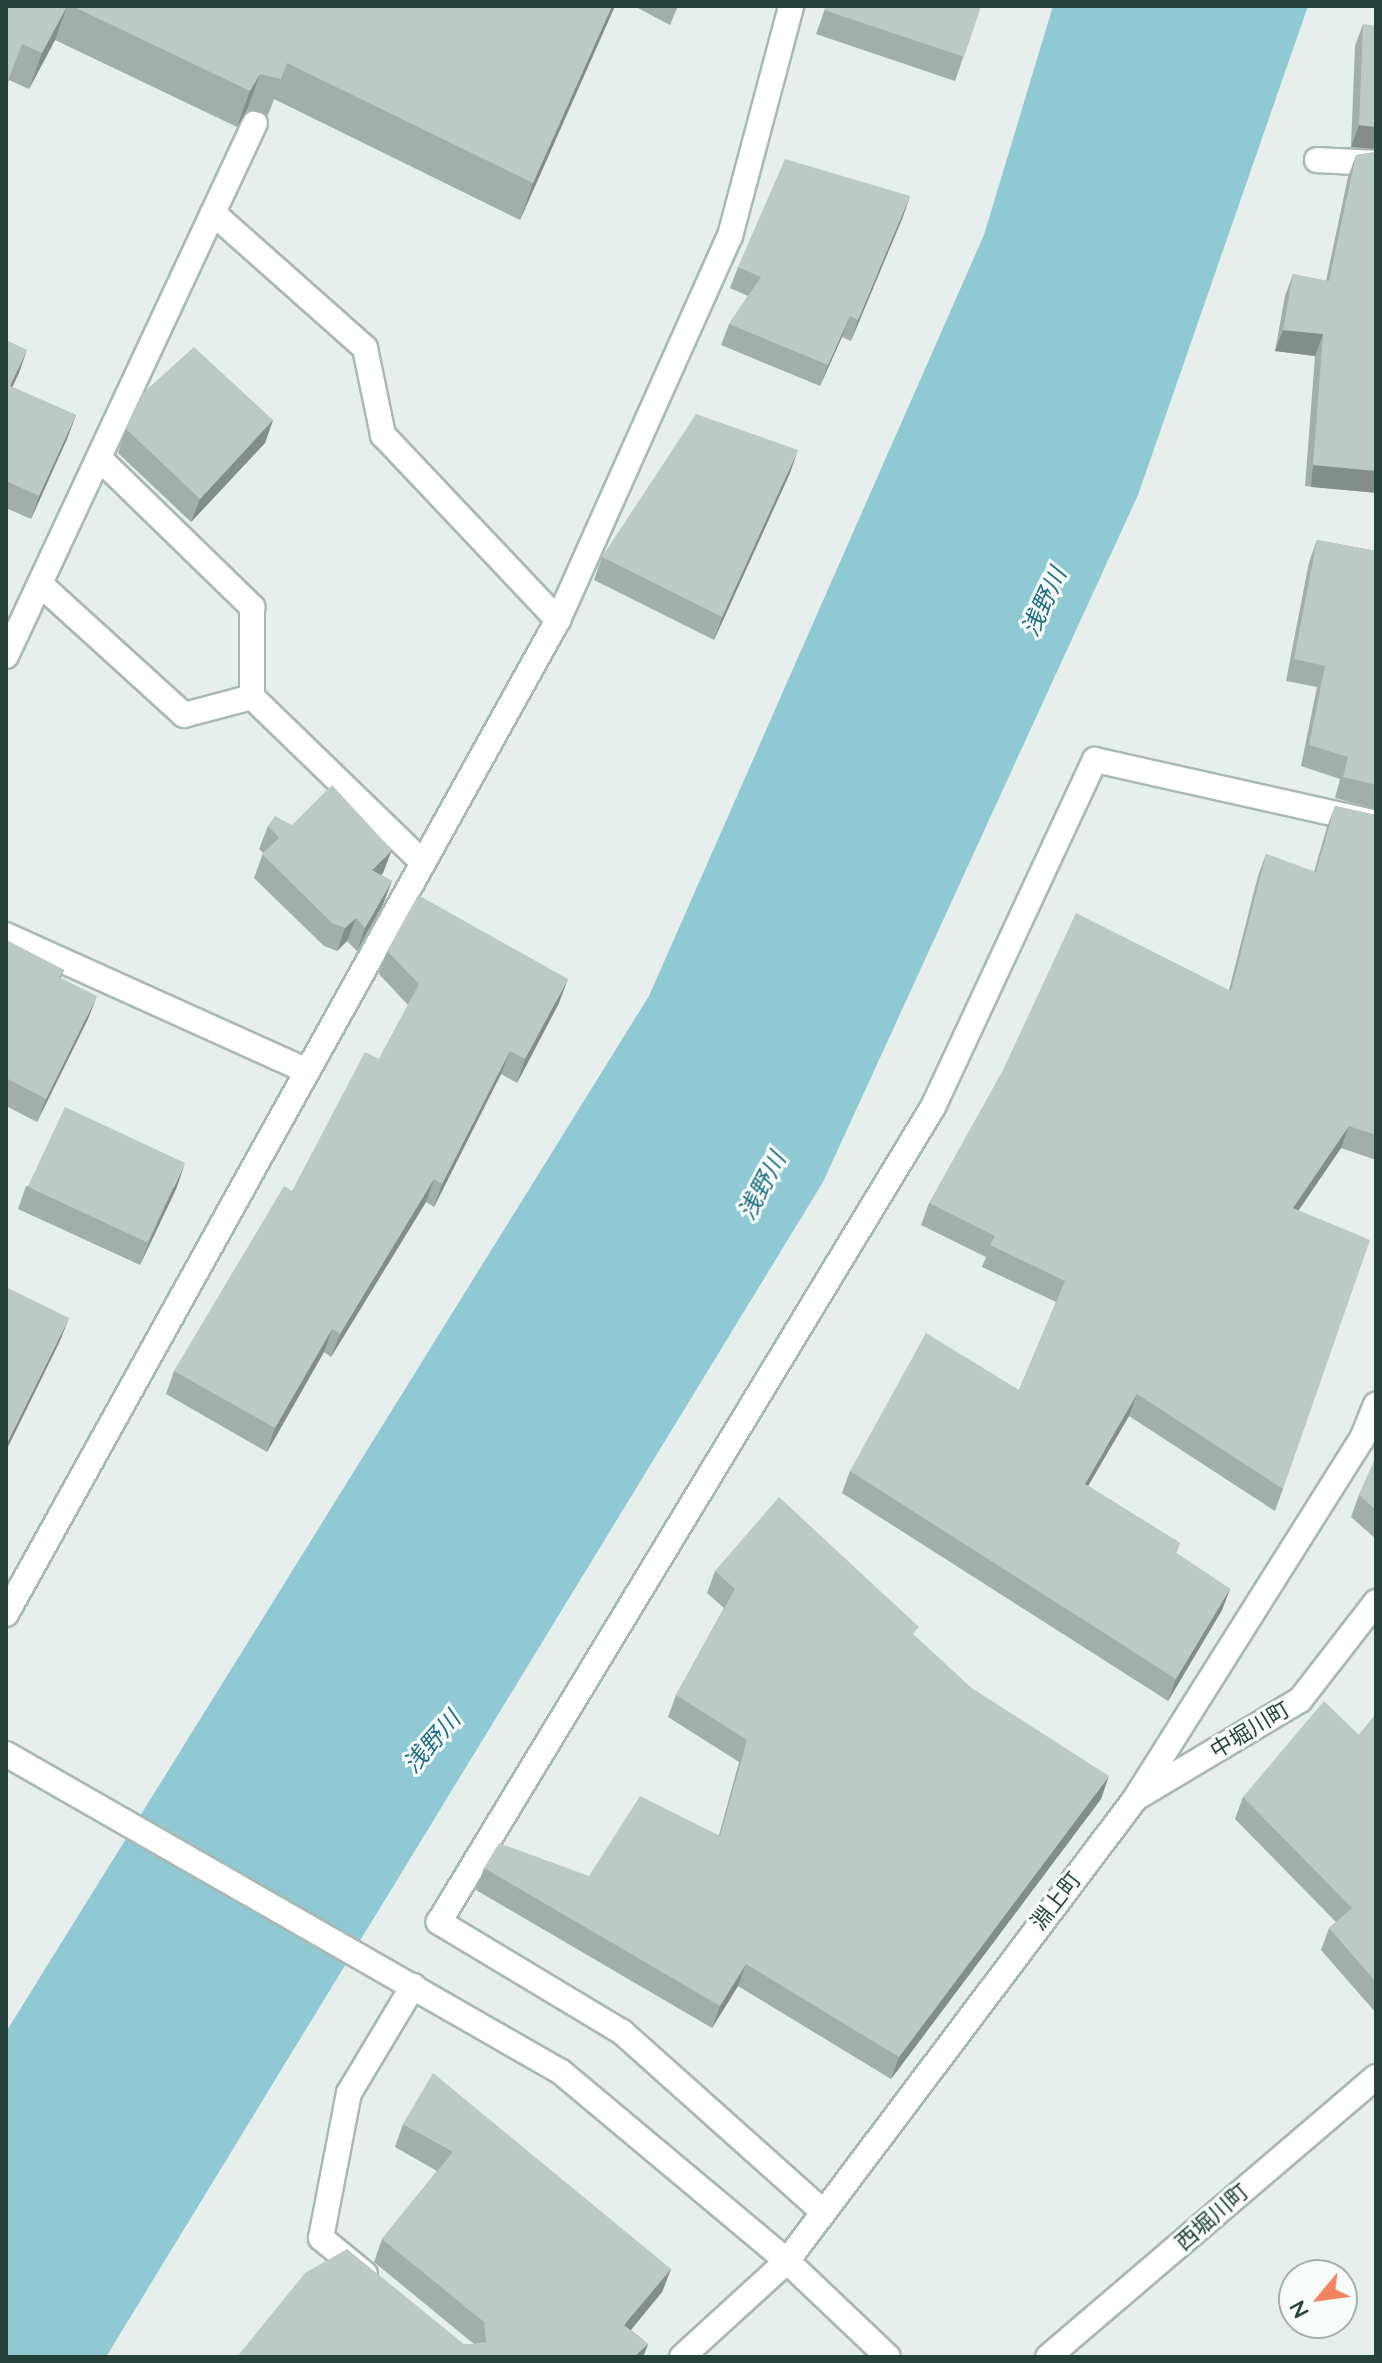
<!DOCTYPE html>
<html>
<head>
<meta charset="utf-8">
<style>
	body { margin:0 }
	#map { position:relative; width:1382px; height:2363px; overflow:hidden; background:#e6efeb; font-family:Quicksand,"Noto Sans JP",sans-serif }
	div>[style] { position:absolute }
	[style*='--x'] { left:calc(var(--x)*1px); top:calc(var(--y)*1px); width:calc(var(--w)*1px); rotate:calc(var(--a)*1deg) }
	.water>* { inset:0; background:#8ec9d4 }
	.roads { filter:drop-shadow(2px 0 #a8b8b2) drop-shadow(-2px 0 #a8b8b2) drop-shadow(0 2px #a8b8b2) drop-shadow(0 -2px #a8b8b2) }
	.service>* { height:24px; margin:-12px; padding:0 12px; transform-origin:12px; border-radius:12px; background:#fff }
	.minor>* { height:24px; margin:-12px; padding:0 12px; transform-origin:12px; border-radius:12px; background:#fff }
	.tertiary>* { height:24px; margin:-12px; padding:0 12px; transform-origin:12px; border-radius:12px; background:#fff }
	.wall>* { inset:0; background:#a1aea9 }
	.shaded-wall>* { inset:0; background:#838d89; transform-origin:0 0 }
	.building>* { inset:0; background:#bbcac4; transform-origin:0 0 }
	span { translate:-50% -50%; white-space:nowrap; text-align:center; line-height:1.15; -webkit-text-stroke:6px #f7fbf9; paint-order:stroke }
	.street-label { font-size:22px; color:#24423a }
	.water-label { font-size:24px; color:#1c6f80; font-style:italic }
	.frame { position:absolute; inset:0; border:8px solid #24423a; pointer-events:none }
	.north { position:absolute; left:1278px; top:2259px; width:80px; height:80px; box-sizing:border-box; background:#f7fbf9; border:2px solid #a3b1ad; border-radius:50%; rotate:241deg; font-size:22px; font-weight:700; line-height:32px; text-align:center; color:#24423a }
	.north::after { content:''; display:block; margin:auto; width:28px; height:36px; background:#f4845f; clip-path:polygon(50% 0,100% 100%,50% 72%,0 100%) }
</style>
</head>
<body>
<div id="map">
	<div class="water">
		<div style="clip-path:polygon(1053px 6px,1308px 6px,1138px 495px,823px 1182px,106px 2357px,6px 2357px,6px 2032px,649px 996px,984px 235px)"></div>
	</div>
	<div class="roads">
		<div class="service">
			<div style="--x:1317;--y:160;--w:59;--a:2.9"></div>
			<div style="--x:213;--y:213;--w:203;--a:41.6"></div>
			<div style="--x:365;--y:348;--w:89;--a:78.3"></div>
			<div style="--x:383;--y:435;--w:255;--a:46.6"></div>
			<div style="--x:99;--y:458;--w:214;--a:44.2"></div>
			<div style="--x:252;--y:607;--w:90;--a:90"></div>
			<div style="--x:40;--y:584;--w:195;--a:42.3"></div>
			<div style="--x:184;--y:715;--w:70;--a:-14.8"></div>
			<div style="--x:252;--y:697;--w:238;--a:44.1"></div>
			<div style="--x:6;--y:935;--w:330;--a:24.3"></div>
			<div style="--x:820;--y:2209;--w:266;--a:-138.2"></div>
			<div style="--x:622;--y:2032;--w:214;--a:-149"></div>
			<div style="--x:439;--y:1922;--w:953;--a:-58.78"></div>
			<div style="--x:933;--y:1107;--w:383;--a:-65"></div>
			<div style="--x:1095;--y:760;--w:288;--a:12.6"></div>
		</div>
		<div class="minor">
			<div style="--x:6;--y:656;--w:588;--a:-64.96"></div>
			<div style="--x:6;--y:1614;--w:1137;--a:-60.96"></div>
			<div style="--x:558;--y:620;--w:421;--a:-65.9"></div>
			<div style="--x:730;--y:236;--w:238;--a:-75.1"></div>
			<div style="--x:1141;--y:1795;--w:185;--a:-30.9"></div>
			<div style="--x:1300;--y:1700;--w:124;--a:-52.2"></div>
			<div style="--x:365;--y:2274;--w:57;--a:-140.7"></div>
			<div style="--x:321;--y:2238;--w:148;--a:-79.1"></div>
			<div style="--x:349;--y:2093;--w:125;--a:-59.1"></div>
			<div style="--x:682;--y:2357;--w:142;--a:-42.4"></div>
			<div style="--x:787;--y:2261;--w:578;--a:-53.01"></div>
			<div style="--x:1135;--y:1799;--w:426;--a:-57.8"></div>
			<div style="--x:1362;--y:1439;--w:37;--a:-68"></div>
			<div style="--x:1048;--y:2357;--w:431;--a:-40.5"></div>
		</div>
		<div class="tertiary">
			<div style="--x:6;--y:1754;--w:640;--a:29.81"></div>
			<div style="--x:561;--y:2072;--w:295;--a:39.9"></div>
			<div style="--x:787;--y:2261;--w:139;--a:43.5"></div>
		</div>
	</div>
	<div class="wall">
		<div style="clip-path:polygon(6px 6px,615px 6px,520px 220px,274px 99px,268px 115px,247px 110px,237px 127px,55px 40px,29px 89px,9px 80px,6px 88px)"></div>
		<div style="clip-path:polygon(634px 6px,678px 6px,670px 25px)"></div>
		<div style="clip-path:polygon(826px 6px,981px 6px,955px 81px,816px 34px)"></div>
		<div style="clip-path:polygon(1363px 24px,1376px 149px,1351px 147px,1355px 46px)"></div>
		<div style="clip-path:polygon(1376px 152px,1376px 493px,1305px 486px,1315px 356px,1275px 351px,1285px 296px,1293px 274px,1326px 281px,1348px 177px,1356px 155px)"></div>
		<div style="clip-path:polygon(910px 196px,851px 341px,842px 337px,820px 386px,721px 345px,729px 324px,748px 296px,730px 288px,738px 267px)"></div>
		<div style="clip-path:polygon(6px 340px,19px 373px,12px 387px,76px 415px,67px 439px,31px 519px,6px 508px)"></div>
		<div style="clip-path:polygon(273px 420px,265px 443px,191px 522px,118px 453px,126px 429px)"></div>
		<div style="clip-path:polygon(790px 473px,714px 640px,594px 580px,602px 557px)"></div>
		<div style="clip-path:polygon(1317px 540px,1376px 551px,1376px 809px,1335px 798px,1340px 779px,1301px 766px,1317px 687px,1286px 681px,1309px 562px)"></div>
		<div style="clip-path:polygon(1335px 806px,1376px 815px,1376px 1160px,1341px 1148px,1299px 1210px,1283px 1489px,1275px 1511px,1129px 1416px,1088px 1486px,1180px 1543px,1176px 1553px,1230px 1589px,1222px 1610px,1168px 1701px,842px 1493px,850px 1471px,1019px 1390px,1056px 1302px,982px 1267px,986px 1257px,921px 1225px,929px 1203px,1229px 990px,1258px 876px,1266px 854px,1314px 872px,1327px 827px)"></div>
		<div style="clip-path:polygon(268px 826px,383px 873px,381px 875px,392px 881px,383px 904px,357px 951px,347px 941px,337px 951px,324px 946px,254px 878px,263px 853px,259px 849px)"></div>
		<div style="clip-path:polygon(6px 940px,64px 970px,61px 978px,88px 1019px,37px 1122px,6px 1106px)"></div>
		<div style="clip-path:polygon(387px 951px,559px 1003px,517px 1083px,501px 1074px,434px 1207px,426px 1202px,331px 1357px,324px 1352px,267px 1452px,166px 1394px,174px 1371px,379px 1059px,408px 1005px,379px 974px)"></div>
		<div style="clip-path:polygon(26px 1186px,177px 1187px,140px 1265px,18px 1209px)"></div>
		<div style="clip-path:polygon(1376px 1457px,1376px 1539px,1351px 1517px,1359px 1495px)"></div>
		<div style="clip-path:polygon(715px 1571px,916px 1637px,970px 1687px,1101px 1799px,891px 2079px,738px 1986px,712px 2028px,476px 1890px,484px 1868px,589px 1876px,719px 1835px,739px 1762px,668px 1717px,676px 1695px,724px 1608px,707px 1593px)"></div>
		<div style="clip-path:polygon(1376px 1714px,1376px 2013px,1321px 1950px,1329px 1928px,1336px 1922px,1235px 1819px,1243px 1797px,1359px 1735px)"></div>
		<div style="clip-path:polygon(403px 2124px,671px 2269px,662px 2292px,631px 2330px,648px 2344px,643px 2357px,237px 2357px,474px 2344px,374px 2262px,382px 2239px,437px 2171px,395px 2147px)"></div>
	</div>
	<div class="shaded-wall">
		<div style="clip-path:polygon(67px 6px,55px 40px,29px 89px,42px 53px)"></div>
		<div style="clip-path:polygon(612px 6px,615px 6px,520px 220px,533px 183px)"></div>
		<div style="clip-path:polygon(260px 74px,247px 110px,237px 127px,250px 91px)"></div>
		<div style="clip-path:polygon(1359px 125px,1376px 127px,1376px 149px,1351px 147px)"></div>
		<div style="clip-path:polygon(910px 196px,903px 217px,851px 341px,858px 320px)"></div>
		<div style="clip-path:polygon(850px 316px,842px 337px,820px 386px,828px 365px)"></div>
		<div style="clip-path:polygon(1283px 330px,1323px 334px,1315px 356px,1275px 351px)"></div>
		<div style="clip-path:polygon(27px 350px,19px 373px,6px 400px,10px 386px)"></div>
		<div style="clip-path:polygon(76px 415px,67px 439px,31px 519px,39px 496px)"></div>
		<div style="clip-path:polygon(273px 420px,265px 443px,191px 522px,200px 499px)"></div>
		<div style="clip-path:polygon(798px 450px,790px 473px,714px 640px,722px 617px)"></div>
		<div style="left:1313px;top:465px;width:63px;height:22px;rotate:5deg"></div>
		<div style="clip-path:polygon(392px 850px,383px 873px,363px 893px,372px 870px)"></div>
		<div style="clip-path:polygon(392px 881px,383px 904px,357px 951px,365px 928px)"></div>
		<div style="clip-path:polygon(356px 918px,347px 941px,337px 951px,345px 928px)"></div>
		<div style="clip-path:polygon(568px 979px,559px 1003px,517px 1083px,525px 1059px)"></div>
		<div style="clip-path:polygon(97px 996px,88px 1019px,37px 1122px,46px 1099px)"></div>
		<div style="clip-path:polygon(510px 1051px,501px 1074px,434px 1207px,442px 1184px)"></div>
		<div style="clip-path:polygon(1349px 1126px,1341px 1148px,1285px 1230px,1293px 1208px)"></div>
		<div style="clip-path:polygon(185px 1163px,177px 1187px,140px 1265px,149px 1242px)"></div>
		<div style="clip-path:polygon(434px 1179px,426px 1202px,331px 1357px,340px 1334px)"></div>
		<div style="clip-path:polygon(69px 1318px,60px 1341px,6px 1451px,6px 1445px)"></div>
		<div style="clip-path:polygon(332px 1329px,324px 1352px,267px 1452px,275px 1428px)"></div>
		<div style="clip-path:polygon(1137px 1394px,1129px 1416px,1077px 1505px,1085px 1484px)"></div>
		<div style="clip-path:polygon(1230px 1589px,1222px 1610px,1168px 1701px,1176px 1679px)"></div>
		<div style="clip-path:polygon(1109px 1776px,1101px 1799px,891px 2079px,899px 2057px)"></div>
		<div style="clip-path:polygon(746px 1964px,738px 1986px,712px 2028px,720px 2006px)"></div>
		<div style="clip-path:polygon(671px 2269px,662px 2292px,615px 2349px,624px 2325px)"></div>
		<div style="clip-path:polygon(648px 2344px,643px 2357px,634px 2357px)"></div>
	</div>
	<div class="building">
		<div style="clip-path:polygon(6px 6px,67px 6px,42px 53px,22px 44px,6px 86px)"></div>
		<div style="clip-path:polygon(72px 6px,612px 6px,533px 183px,287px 63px,281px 79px,260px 74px,250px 91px)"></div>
		<div style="clip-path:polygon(826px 6px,981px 6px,964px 57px,824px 10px)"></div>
		<div style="clip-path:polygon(1363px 24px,1376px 26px,1376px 127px,1359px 125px)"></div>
		<div style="clip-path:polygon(1376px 152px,1376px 471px,1313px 465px,1323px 334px,1283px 330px,1293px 274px,1329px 281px,1356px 155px)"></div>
		<div style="clip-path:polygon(785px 159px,910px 196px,858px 320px,850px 316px,828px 365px,729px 324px,761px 277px,738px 267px)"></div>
		<div style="clip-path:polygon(6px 340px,27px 350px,10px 386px,76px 415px,39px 496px,6px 481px)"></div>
		<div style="clip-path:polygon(194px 347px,273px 420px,200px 499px,126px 429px,143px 393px)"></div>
		<div style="clip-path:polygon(696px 414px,798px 450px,722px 617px,602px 557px)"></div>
		<div style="clip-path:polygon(1317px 540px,1376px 551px,1376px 785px,1343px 777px,1348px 757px,1309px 745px,1325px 666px,1294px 659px)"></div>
		<div style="clip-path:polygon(332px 785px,392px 850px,372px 870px,392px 881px,365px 928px,356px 918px,345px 928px,332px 923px,262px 854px,279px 838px,268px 826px,275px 816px,292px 825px)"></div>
		<div style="clip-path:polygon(1335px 806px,1376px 815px,1376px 1135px,1349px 1126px,1293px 1208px,1370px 1240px,1283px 1489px,1137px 1394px,1085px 1484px,1180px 1543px,1175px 1552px,1230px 1589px,1176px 1679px,850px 1471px,926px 1333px,1019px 1390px,1065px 1281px,990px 1245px,995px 1236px,929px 1203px,1003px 1070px,1076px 913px,1231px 991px,1266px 854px,1316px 872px)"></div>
		<div style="clip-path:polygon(418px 895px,568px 979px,525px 1059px,510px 1051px,442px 1184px,434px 1179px,340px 1334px,332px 1329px,275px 1428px,174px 1371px,284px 1186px,292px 1191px,365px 1052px,379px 1059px,419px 984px,387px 951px)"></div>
		<div style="clip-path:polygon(6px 940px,64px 970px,59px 977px,97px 996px,46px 1099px,6px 1078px)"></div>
		<div style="left:65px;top:1107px;width:132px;height:88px;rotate:25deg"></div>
		<div style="clip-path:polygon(6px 1287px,69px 1318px,6px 1445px)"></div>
		<div style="clip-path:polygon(1376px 1457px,1376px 1510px,1359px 1495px)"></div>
		<div style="clip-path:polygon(779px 1497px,919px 1627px,913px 1634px,970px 1687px,1109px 1776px,899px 2057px,746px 1964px,720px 2006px,484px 1868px,499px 1843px,589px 1876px,640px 1796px,720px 1836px,747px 1740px,676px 1695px,735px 1589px,715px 1571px)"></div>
		<div style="clip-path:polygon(1324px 1701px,1359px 1735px,1376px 1714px,1376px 1982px,1329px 1928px,1352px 1908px,1243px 1797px)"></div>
		<div style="clip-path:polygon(433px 2073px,671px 2269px,624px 2325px,648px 2344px,634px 2357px,237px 2357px,305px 2273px,347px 2249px,465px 2345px,486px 2342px,484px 2322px,382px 2239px,453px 2152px,403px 2124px)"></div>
	</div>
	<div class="street-label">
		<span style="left:1250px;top:1730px;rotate:-31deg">中堀川町</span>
		<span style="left:1056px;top:1901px;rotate:-52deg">淵上町</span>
		<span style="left:1212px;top:2217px;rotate:-41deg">西堀川町</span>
	</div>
	<div class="water-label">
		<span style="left:1044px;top:602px;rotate:-65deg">浅野川</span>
		<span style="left:762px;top:1186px;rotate:-62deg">浅野川</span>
		<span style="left:432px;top:1742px;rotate:-49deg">浅野川</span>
	</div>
	<div class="frame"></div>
	<div class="north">N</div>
</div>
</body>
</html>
